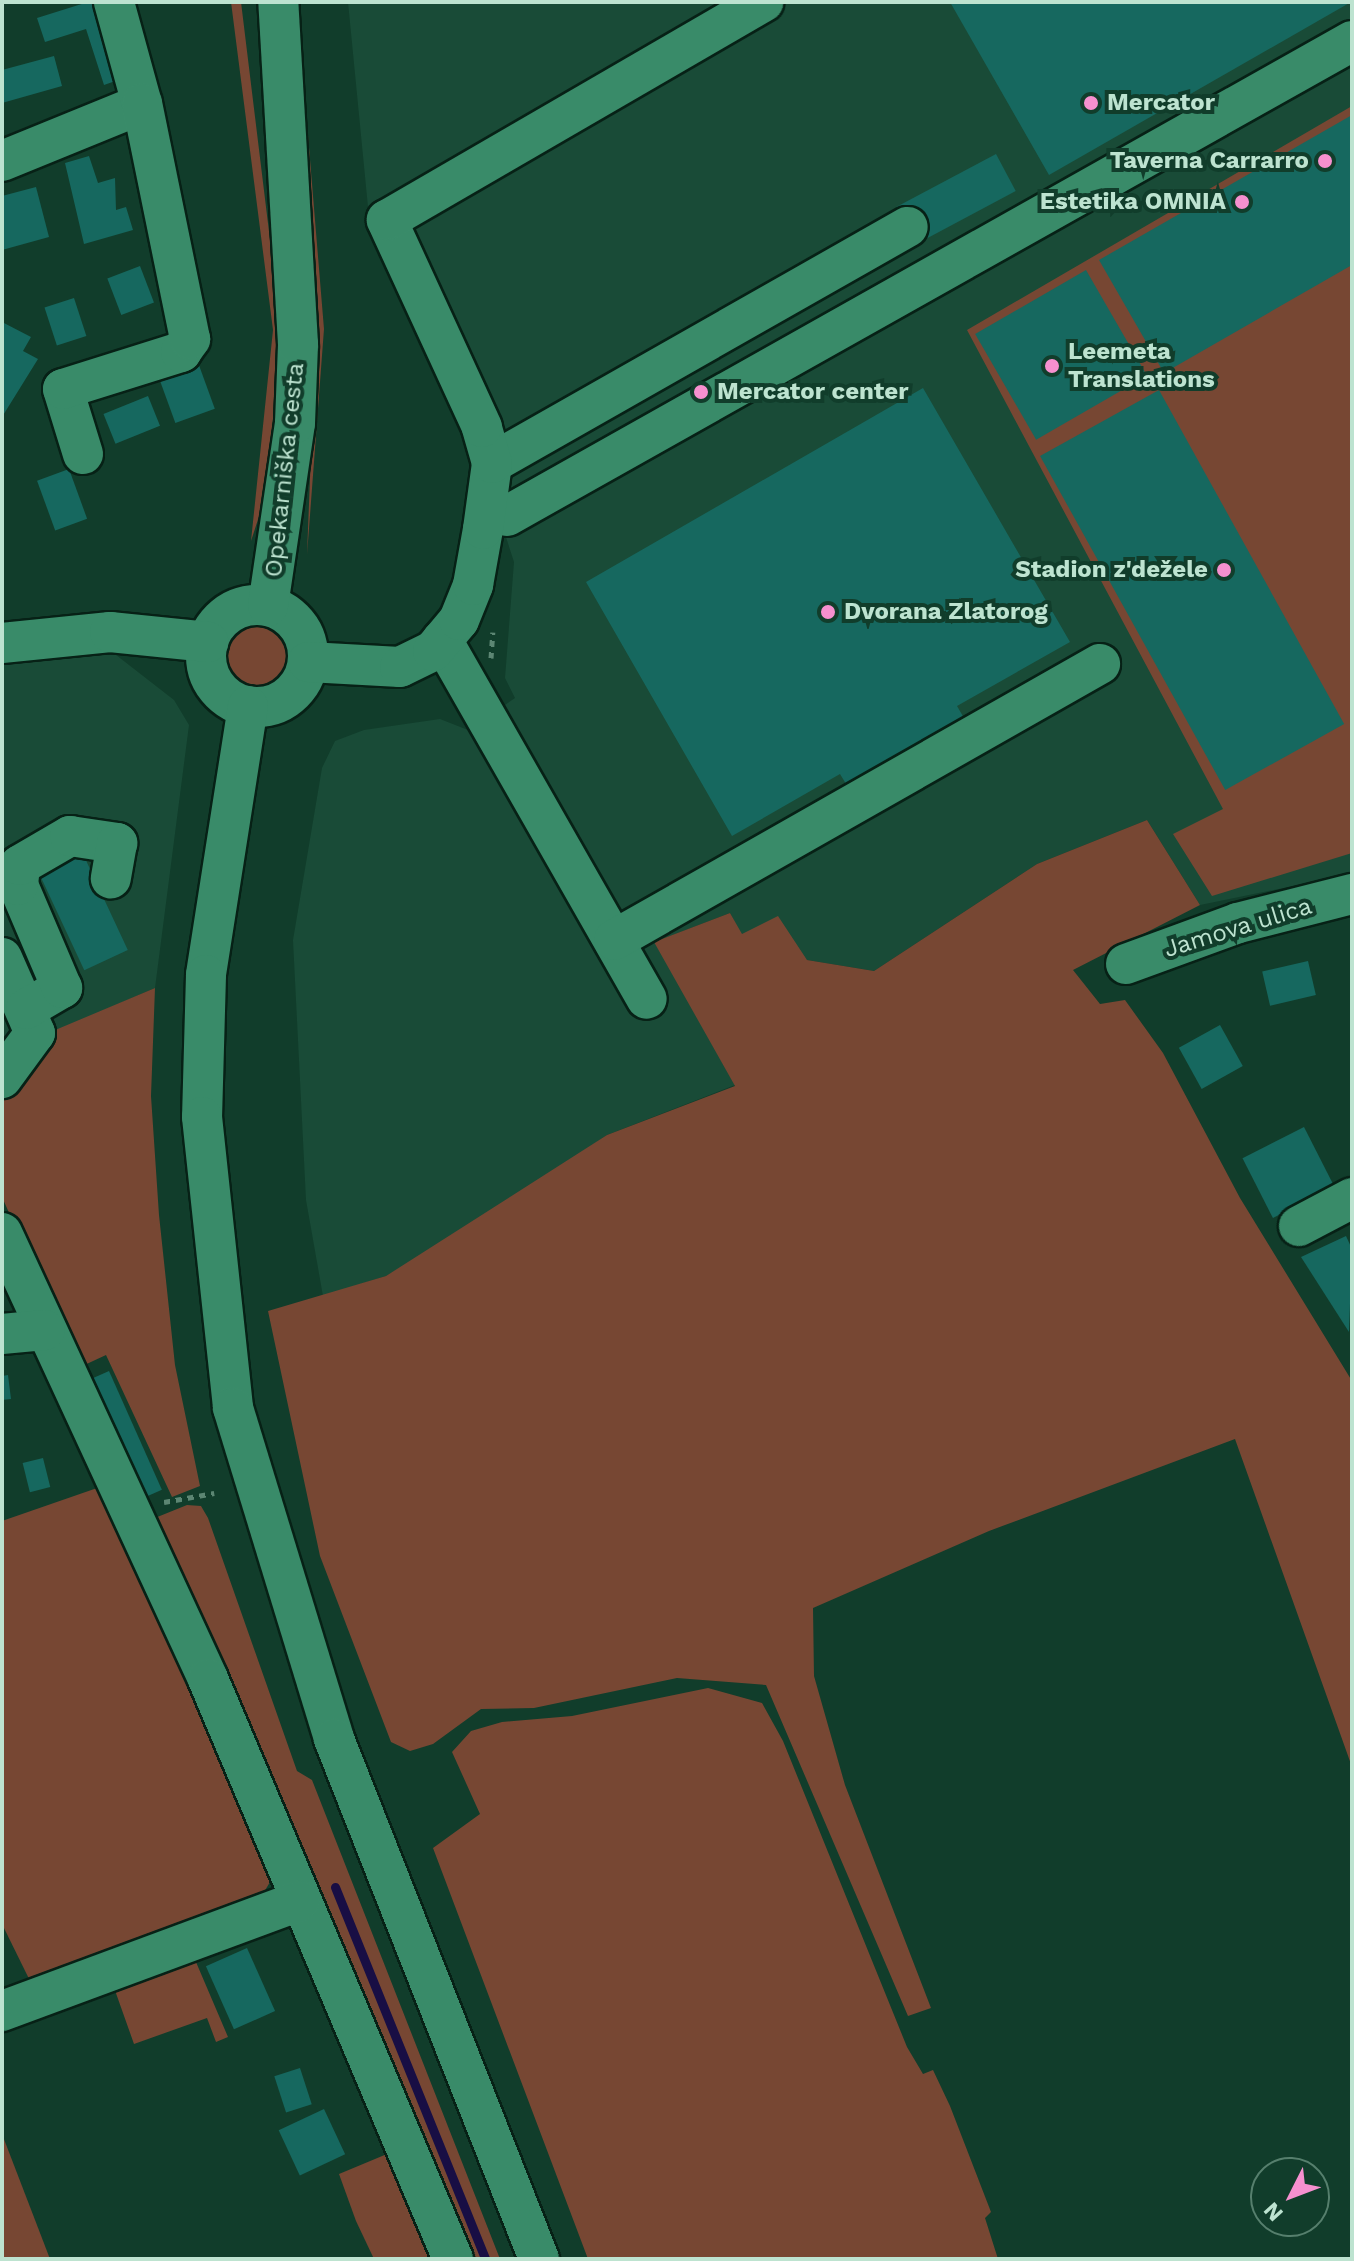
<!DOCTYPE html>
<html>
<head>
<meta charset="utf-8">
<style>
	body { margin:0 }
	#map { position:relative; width:1354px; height:2261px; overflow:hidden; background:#113d2b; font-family:"Work Sans",sans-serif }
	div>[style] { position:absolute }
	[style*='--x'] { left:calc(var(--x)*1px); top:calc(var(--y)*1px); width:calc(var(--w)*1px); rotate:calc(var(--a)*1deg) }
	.built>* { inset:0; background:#194b37 }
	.green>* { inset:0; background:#774733 }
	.round { border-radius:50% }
	.stream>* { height:9px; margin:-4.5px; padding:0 4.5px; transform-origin:4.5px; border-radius:4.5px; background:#180e44 }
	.building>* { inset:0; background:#16685f; transform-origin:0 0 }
	.path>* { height:5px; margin-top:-2.5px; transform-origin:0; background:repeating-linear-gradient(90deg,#5c8673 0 6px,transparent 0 12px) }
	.roads { filter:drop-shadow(2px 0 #072116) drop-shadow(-2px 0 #072116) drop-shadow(0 2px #072116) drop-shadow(0 -2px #072116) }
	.minor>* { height:40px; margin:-20px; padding:0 20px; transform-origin:20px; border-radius:20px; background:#398b69 }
	.minor>.ring { margin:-20px; padding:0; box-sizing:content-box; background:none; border:40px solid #398b69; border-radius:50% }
	.dots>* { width:22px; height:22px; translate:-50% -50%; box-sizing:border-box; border:4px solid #113d2b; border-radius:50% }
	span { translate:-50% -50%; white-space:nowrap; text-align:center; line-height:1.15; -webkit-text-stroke:8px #113d2b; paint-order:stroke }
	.poi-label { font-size:24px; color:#bde3d0; font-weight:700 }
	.left { translate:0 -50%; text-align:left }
	.right { translate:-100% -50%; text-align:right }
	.street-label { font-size:24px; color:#bde3d0 }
	.frame { position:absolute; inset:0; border:4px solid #bde3d0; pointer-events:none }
	.north { position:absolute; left:1250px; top:2157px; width:80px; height:80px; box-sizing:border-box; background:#113d2b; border:2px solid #567f6d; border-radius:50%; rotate:228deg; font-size:22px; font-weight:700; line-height:32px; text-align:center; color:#bde3d0 }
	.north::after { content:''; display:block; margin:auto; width:28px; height:36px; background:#f690cf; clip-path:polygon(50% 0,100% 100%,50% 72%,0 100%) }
</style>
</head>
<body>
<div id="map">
	<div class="built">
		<div style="clip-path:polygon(348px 2px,1352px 2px,1352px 874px,1200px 905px,1147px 820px,1037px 864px,874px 971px,807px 960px,741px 935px,730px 913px,655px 942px,735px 1085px,607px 1135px,479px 1223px,386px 1276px,323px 1296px,306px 1200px,293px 940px,322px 768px,335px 741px,364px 730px,440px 719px,468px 730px,515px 698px,505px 678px,514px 562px,473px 435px,368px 207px)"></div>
		<div style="clip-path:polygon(111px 651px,174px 700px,189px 725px,155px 988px,107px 1009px,2px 1087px,2px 662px)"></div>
	</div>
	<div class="green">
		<div style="clip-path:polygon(231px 2px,241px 2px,281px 330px,266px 495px,251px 541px,273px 330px)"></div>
		<div style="clip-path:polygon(297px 2px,324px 329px,307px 555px,316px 324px)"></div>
		<div style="clip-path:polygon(1352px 106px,1352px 853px,1212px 896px,1173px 834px,1223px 809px,967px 330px)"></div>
		<div class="round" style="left:224px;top:619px;width:70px;height:70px"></div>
		<div style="clip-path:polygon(1147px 820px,1200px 905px,1073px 970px,1100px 1004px,1125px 1000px,1163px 1053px,1240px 1198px,1352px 1381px,1352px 1767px,1235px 1439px,989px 1531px,813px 1608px,814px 1676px,845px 1785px,931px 2008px,908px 2016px,766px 1685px,677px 1678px,534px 1708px,481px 1709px,433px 1744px,410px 1751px,391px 1742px,320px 1556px,268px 1311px,386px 1276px,607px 1135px,735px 1086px,654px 942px,730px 913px,742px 934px,778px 916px,807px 960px,874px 971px,1037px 864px)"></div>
		<div style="clip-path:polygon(155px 988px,151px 1096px,159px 1215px,175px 1365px,200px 1486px,172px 1497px,106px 1355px,78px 1368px,2px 1197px,2px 1087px,41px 1036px)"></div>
		<div style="clip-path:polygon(100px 1487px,277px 1870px,260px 1899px,35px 1991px,2px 1924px,2px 1521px)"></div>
		<div style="clip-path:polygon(187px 1505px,201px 1506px,208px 1518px,297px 1771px,312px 1780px,500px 2259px,468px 2259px,145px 1522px)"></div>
		<div style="clip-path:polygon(708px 1688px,762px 1703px,783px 1741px,907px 2047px,923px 2074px,933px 2070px,950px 2106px,991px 2212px,985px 2218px,998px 2259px,588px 2259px,433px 1848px,480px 1814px,452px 1752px,471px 1731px,502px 1722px,572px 1716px)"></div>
		<div style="clip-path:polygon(193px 1955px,228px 2037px,216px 2042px,207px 2018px,134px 2044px,112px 1982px)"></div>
		<div style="clip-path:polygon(2px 2134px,50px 2259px,2px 2259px)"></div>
		<div style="clip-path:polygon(399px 2149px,444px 2259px,374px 2259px,356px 2221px,339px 2174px)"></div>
	</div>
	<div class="stream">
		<div style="--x:335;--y:1887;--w:401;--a:68"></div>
	</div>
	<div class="building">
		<div style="clip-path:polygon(88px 2px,99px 2px,124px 78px,104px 85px,86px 29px,45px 42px,37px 18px)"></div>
		<div style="clip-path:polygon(950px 2px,1351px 2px,1049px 175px)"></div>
		<div style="clip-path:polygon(54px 56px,62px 86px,2px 103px,2px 70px)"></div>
		<div style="clip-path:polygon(1352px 115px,1352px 265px,1164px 373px,1099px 260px)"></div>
		<div style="left:996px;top:154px;width:42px;height:113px;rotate:62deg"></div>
		<div style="clip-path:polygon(89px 156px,98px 183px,115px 178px,116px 210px,126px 207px,133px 230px,84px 244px,65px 163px)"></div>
		<div style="clip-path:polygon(36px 187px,49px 237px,2px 250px,2px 196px)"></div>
		<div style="left:140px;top:266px;width:39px;height:35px;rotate:69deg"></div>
		<div style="left:1086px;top:270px;width:122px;height:128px;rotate:60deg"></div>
		<div style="left:74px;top:298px;width:40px;height:31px;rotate:72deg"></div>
		<div style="clip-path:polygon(2px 322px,31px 337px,23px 351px,38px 359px,2px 417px)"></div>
		<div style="left:196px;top:357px;width:55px;height:42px;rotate:70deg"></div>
		<div style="clip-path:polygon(923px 388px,1070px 642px,957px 706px,971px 730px,854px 797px,840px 774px,732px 836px,586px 582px)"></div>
		<div style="left:1159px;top:390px;width:382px;height:136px;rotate:61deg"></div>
		<div style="left:148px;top:396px;width:32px;height:48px;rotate:68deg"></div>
		<div style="left:69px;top:469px;width:53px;height:34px;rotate:70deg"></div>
		<div style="left:83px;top:854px;width:106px;height:48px;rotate:65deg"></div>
		<div style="left:1308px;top:961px;width:35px;height:47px;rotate:77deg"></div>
		<div style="left:1220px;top:1025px;width:47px;height:47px;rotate:61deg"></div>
		<div style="left:1304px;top:1127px;width:67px;height:69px;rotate:63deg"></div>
		<div style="clip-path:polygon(1346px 1236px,1352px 1249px,1349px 1332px,1301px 1257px)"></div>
		<div style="left:109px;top:1371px;width:130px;height:21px;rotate:66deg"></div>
		<div style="clip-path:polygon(8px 1375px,11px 1399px,2px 1400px,2px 1376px)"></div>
		<div style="left:43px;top:1458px;width:30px;height:21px;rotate:76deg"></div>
		<div style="left:247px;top:1948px;width:69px;height:45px;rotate:66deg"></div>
		<div style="left:300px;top:2068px;width:38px;height:27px;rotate:72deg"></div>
		<div style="left:324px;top:2109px;width:50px;height:50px;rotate:65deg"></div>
	</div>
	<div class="path">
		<div style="--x:491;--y:658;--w:26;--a:-86"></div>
		<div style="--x:164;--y:1502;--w:51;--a:-10.2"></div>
	</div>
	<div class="roads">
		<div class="minor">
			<div style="--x:2;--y:161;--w:151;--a:-22.2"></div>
			<div style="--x:142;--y:104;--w:106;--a:-105.4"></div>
			<div style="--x:83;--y:454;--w:68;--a:-107.1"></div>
			<div style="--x:63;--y:389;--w:124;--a:-17.4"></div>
			<div style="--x:181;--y:352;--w:16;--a:-55"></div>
			<div style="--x:190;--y:339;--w:240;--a:-101.5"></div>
			<div style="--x:492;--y:463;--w:478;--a:-29.6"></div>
			<div style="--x:507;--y:516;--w:969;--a:-29.34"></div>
			<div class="ring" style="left:206px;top:605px;width:62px;height:62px"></div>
			<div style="--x:268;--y:606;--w:185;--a:-81.6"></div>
			<div style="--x:295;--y:423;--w:79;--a:-87.8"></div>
			<div style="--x:298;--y:344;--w:343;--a:-93.3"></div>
			<div style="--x:442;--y:640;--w:413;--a:60.3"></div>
			<div style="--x:2;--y:643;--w:109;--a:-5.8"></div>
			<div style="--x:110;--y:632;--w:99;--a:5.8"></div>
			<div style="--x:308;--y:662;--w:92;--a:3.1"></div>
			<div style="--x:400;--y:667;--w:37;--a:-26"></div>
			<div style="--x:433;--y:651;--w:40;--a:-50"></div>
			<div style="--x:459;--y:620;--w:38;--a:-68"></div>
			<div style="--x:473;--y:585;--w:57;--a:-79.9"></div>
			<div style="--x:483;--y:529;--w:67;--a:-82.2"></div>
			<div style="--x:492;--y:463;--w:37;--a:-106"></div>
			<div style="--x:482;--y:427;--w:228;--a:-114.7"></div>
			<div style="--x:387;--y:220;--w:435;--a:-30.1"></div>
			<div style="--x:248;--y:706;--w:272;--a:98.9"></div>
			<div style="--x:206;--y:975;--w:142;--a:91.6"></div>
			<div style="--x:202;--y:1117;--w:293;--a:83.9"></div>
			<div style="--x:233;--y:1408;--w:346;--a:73"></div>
			<div style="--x:334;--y:1739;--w:559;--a:68.48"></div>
			<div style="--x:614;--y:940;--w:559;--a:-29.59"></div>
			<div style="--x:2;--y:958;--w:82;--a:66.3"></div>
			<div style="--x:35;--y:1033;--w:56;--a:126.3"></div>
			<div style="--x:1126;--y:964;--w:119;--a:-20.1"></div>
			<div style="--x:1238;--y:923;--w:118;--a:-14.3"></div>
			<div style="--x:26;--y:1009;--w:42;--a:-30.3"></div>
			<div style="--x:62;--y:988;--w:112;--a:-113.1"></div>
			<div style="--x:18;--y:885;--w:20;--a:-84"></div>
			<div style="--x:20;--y:865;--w:58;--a:-30.1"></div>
			<div style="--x:70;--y:836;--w:48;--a:8.5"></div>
			<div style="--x:117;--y:843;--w:36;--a:100"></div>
			<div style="--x:1299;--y:1226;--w:60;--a:-27.8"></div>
			<div style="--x:2;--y:1233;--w:491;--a:65.2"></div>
			<div style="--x:208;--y:1679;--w:630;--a:67.1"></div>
			<div style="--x:2;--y:1334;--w:43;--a:-5.3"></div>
			<div style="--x:2;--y:2011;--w:317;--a:-20.3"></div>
		</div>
	</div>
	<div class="dots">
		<div style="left:1091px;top:103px;background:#f690cf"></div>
		<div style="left:1325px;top:161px;background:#f690cf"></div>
		<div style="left:1242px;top:202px;background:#f690cf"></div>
		<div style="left:1052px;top:366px;background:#f690cf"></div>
		<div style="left:701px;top:392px;background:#f690cf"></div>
		<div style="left:1224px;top:570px;background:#f690cf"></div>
		<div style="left:828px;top:612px;background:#f690cf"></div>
	</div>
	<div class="poi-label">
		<span class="left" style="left:1107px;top:103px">Mercator</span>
		<span class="right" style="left:1309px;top:161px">Taverna Carrarro</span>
		<span class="right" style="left:1226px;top:202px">Estetika OMNIA</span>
		<span class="left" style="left:1068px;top:366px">Leemeta<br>Translations</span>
		<span class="left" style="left:717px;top:392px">Mercator center</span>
		<span class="right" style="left:1208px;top:570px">Stadion z'dežele</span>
		<span class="left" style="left:844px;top:612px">Dvorana Zlatorog</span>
	</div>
	<div class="street-label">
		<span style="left:285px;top:470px;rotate:-84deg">Opekarniška cesta</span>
		<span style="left:1238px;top:928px;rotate:-17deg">Jamova ulica</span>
	</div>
	<div class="frame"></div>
	<div class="north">N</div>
</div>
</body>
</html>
